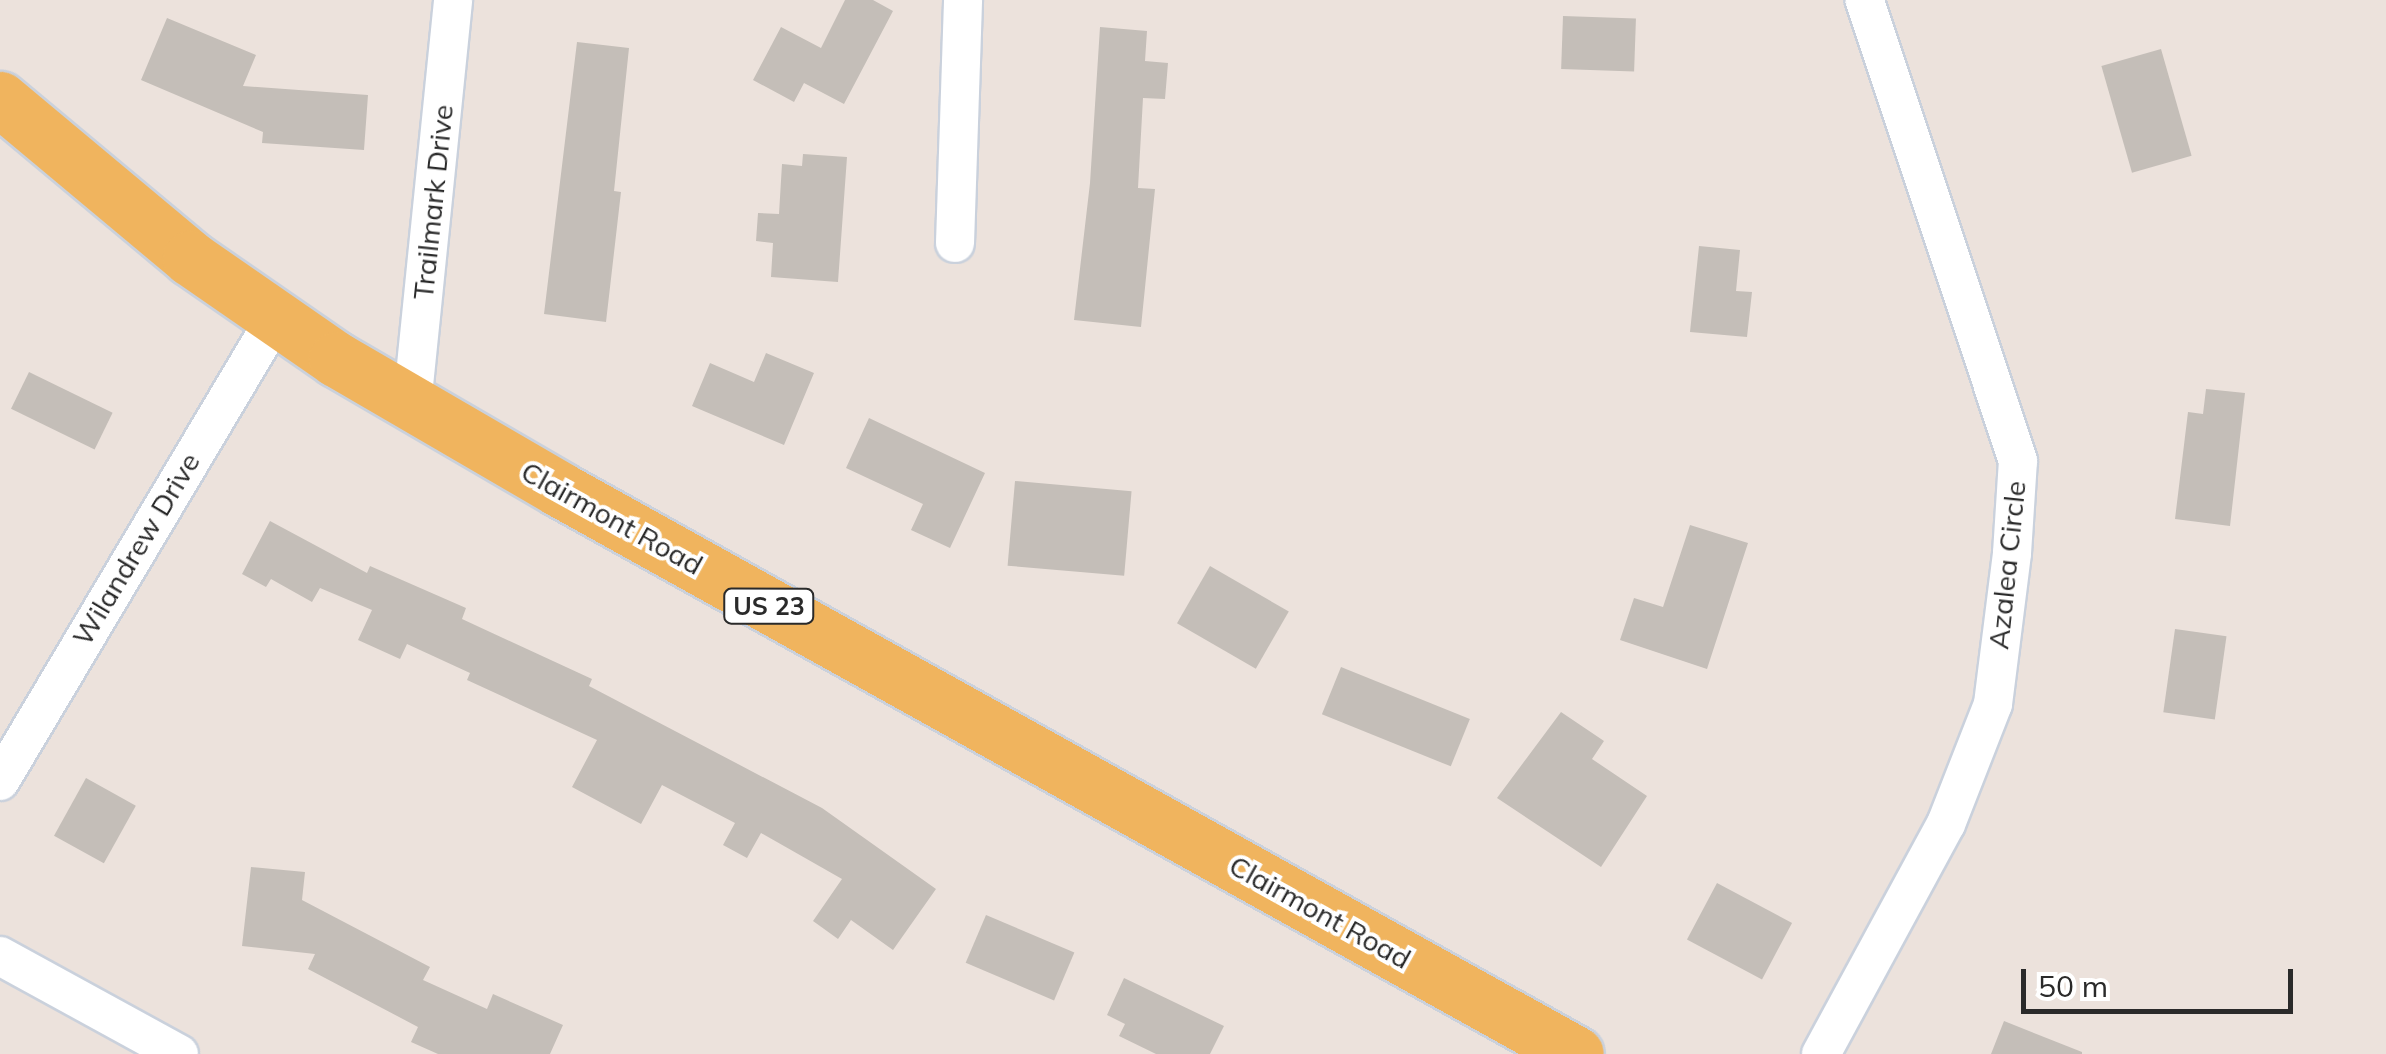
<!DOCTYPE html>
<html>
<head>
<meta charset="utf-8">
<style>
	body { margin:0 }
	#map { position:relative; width:2386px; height:1054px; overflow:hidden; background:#ece2dc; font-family:Mulish,sans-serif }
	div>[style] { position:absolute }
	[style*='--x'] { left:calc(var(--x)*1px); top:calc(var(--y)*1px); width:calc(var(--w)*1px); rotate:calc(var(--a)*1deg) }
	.building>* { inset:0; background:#c4beb8; transform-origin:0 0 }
	.roads { filter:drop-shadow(2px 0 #cad1dc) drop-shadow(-2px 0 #cad1dc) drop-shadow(0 2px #cad1dc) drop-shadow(0 -2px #cad1dc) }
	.minor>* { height:38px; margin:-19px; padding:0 19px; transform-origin:19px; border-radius:19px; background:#fff }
	.primary>* { height:55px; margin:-27.5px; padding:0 27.5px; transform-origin:27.5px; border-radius:27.5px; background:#f0b45e }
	span { translate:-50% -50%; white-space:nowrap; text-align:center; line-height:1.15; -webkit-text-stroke:8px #fff; paint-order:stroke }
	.shield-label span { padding:2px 8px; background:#fff; border:2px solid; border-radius:8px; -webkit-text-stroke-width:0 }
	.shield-label { font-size:25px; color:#2a2a2a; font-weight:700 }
	.street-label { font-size:28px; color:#2a2a2a }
	.scale { position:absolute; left:2021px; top:969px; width:272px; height:45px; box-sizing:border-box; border:5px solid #2a2a2a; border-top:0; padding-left:12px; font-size:30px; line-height:35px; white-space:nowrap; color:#2a2a2a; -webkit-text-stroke:8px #fff; paint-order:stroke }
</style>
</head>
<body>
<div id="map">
	<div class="building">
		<div style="clip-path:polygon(845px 0,873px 0,893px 11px,844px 104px,804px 83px,794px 102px,753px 80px,781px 27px,821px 48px)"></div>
		<div style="left:1563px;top:16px;width:73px;height:53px;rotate:2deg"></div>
		<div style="clip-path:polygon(167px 18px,256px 55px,243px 86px,368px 95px,364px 150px,262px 143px,263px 132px,141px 80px)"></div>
		<div style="clip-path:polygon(1100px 27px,1147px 31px,1145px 61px,1168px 63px,1165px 99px,1143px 98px,1138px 188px,1155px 189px,1141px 327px,1074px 320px,1090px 183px)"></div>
		<div style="clip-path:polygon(577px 42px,629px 48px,614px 191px,621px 192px,606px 322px,544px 314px)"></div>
		<div style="left:2161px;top:49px;width:111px;height:62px;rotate:74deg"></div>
		<div style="clip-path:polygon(803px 154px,847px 157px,838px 282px,771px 277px,773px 243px,756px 241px,758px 213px,779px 214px,782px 164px,802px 166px)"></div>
		<div style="clip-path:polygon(1699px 246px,1740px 250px,1736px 291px,1752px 292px,1747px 337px,1690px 332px)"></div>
		<div style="clip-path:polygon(766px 353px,814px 373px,784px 445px,692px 406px,710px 363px,754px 382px)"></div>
		<div style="left:29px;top:372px;width:93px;height:41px;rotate:26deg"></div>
		<div style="clip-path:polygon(2206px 389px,2245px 393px,2230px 526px,2175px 519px,2188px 412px,2203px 414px)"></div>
		<div style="clip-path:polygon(869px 418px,985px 473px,950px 548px,911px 530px,923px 504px,846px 468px)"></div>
		<div style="left:1015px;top:481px;width:117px;height:85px;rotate:5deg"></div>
		<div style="clip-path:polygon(270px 521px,367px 573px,370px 566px,466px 608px,462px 619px,592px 679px,589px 686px,822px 808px,936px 889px,893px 950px,851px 920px,838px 939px,813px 921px,842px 879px,761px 833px,747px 858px,723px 845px,735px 823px,662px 785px,641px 824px,572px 787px,597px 740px,467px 680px,470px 673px,407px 644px,400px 659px,358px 640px,372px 610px,320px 588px,312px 602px,271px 579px,266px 587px,242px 574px)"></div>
		<div style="clip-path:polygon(1690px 525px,1748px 543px,1707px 669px,1620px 640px,1634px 598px,1663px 607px)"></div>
		<div style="left:1210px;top:566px;width:91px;height:66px;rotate:30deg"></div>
		<div style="left:2175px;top:629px;width:52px;height:84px;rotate:8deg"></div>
		<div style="left:1341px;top:667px;width:139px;height:51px;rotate:22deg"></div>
		<div style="clip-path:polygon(1561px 712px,1604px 741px,1592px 759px,1647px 796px,1601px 867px,1497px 798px)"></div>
		<div style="left:86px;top:778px;width:57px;height:66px;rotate:29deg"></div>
		<div style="clip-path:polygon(251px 867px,305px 872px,302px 900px,430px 967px,423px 980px,487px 1009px,493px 994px,563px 1025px,550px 1054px,438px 1054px,411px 1042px,418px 1027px,308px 969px,315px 954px,242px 946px)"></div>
		<div style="left:1717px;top:883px;width:85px;height:64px;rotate:28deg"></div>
		<div style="left:986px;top:915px;width:96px;height:52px;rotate:23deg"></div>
		<div style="clip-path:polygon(1124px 978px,1224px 1026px,1210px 1054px,1156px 1054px,1119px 1036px,1125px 1024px,1107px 1015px)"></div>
		<div style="clip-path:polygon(2004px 1021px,2082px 1052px,2082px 1054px,1991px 1054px)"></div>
	</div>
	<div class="roads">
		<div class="minor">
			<div style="--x:955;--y:243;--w:243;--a:-88.1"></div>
			<div style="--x:412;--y:405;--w:407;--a:-84.2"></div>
			<div style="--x:0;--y:781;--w:538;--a:-59.24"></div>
			<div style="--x:0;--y:956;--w:204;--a:28.7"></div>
			<div style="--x:1821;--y:1054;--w:262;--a:-61.5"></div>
			<div style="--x:1946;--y:824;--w:129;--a:-68.6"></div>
			<div style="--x:1993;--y:704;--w:152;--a:-82.8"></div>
			<div style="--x:2012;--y:553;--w:92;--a:-86.3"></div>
			<div style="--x:2018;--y:461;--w:486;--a:-108.4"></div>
		</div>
		<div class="primary">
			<div style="--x:0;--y:99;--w:248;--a:39.9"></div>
			<div style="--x:190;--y:258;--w:178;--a:34.7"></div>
			<div style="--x:336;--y:359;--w:258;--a:30.2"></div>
			<div style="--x:559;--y:489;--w:1163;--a:29.05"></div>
		</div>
	</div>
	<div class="shield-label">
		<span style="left:769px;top:606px">US 23</span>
	</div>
	<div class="street-label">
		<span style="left:433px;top:202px;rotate:-84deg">Trailmark Drive</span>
		<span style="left:612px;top:518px;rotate:29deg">Clairmont Road</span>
		<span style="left:136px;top:549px;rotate:-59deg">Wilandrew Drive</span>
		<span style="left:2007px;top:565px;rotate:-84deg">Azalea Circle</span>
		<span style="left:1320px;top:912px;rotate:29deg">Clairmont Road</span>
	</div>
	<div class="scale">50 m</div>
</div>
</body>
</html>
